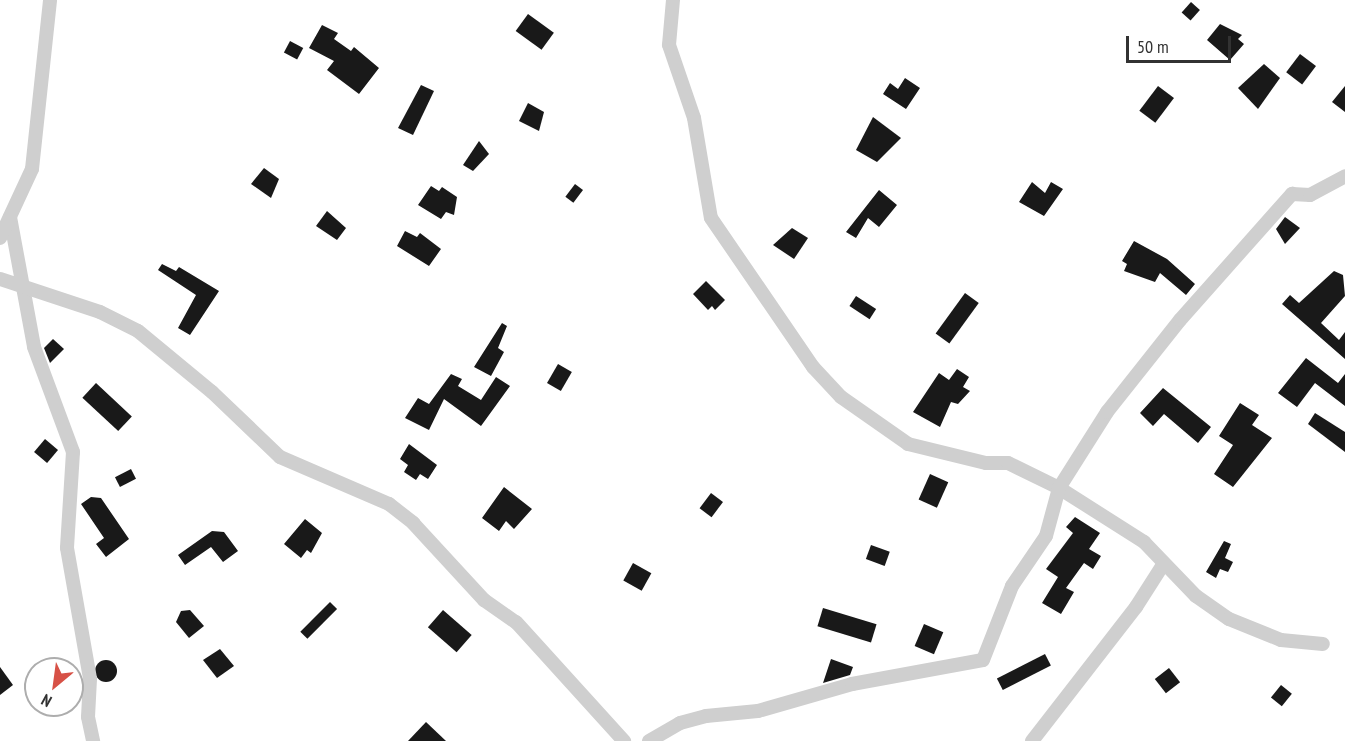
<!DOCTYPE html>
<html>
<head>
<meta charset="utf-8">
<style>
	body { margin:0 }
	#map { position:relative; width:1345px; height:741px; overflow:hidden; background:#fff; font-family:"PT Sans Narrow",sans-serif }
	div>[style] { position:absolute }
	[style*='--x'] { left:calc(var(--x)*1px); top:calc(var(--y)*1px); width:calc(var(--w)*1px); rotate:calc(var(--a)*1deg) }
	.building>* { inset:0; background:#191919; transform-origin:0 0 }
	.round { border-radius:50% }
	.street>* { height:14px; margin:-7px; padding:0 7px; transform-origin:7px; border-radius:7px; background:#cfcfcf }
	span { translate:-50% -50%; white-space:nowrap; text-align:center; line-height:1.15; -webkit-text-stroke:6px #fff; paint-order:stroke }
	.north { position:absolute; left:24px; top:657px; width:60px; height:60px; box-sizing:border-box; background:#fff; border:2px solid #adadad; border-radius:50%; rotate:209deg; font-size:16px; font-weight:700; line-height:24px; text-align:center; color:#323232 }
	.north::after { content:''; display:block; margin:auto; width:21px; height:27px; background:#d75146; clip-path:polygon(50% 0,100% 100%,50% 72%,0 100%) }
	.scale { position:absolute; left:1126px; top:36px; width:105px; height:27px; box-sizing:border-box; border:3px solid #323232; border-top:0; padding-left:8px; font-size:18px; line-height:21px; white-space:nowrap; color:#323232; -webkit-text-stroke:4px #fff; paint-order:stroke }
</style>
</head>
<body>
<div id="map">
	<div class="building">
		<div style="left:1191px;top:2px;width:12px;height:14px;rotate:42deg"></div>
		<div style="left:528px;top:14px;width:32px;height:21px;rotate:36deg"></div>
		<div style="clip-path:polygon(1220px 24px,1242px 35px,1238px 39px,1244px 44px,1230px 60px,1207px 40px)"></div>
		<div style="clip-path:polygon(322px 25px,338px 33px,334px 39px,351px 51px,354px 47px,379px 68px,359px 94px,327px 70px,334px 61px,309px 48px)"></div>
		<div style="left:290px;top:41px;width:15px;height:13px;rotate:28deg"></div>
		<div style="left:1300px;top:54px;width:20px;height:23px;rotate:37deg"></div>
		<div style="clip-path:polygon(1264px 64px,1280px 78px,1258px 109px,1238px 88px)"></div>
		<div style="clip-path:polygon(905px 78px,920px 88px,906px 109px,883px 94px,890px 83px,898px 89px)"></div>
		<div style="clip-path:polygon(421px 85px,434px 91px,413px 135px,398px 128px)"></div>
		<div style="left:1158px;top:86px;width:20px;height:31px;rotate:37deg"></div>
		<div style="clip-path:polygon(1345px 86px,1345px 112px,1332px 102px)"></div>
		<div style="clip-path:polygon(528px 103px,544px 112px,539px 131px,519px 121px)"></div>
		<div style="clip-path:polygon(873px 117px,901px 138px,877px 162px,856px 150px)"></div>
		<div style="clip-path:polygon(479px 141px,489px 154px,473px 171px,463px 165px)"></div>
		<div style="clip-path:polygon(264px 168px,279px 179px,271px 198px,251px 184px)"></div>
		<div style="clip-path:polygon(1032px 182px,1045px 193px,1051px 182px,1063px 189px,1044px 216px,1019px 202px)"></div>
		<div style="left:575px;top:184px;width:10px;height:16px;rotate:37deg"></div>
		<div style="clip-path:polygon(431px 186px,439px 191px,442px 187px,457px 197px,454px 215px,446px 212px,441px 219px,418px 205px)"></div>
		<div style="clip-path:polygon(879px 190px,897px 205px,879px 227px,868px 218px,856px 238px,846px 232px)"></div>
		<div style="clip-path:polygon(327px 211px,346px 228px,337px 240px,316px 226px)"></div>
		<div style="clip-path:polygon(1285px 217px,1300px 228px,1285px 244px,1276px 229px)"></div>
		<div style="clip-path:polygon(792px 228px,808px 238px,794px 259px,773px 245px)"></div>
		<div style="clip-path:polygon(405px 231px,417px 237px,420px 233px,441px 249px,429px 266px,397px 246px)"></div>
		<div style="clip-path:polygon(1134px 241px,1167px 259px,1195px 284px,1186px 295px,1160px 273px,1155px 282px,1124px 271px,1127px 264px,1122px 261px)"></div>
		<div style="clip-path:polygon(162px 264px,176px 271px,179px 267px,219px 291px,190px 335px,178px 328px,196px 295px,158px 270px)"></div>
		<div style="clip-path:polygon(1334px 271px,1343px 275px,1345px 296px,1321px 323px,1339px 340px,1345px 332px,1345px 359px,1282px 304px,1290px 295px,1299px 303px)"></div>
		<div style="clip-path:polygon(706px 281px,725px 300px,715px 310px,712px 306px,708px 310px,693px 294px)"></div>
		<div style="left:965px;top:293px;width:17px;height:50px;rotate:36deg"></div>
		<div style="left:856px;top:296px;width:24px;height:12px;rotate:33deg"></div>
		<div style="clip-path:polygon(502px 323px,507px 326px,498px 348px,504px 352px,491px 376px,474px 367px)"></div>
		<div style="clip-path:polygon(53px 339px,64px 349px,50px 363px,44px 348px)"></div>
		<div style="clip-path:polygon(1306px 358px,1338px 383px,1345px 374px,1345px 406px,1315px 383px,1297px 407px,1278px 393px)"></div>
		<div style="left:558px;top:364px;width:16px;height:22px;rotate:30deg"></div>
		<div style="clip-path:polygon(957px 369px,969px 377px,963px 387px,970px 391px,958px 404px,951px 402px,940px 427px,913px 412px,939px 373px,949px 380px)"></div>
		<div style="clip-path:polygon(451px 374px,462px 379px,458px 386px,481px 400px,496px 377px,510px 386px,481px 426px,444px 399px,429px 430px,405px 418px,418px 398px,429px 404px)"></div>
		<div style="left:96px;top:383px;width:49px;height:20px;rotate:43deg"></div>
		<div style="clip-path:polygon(1163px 388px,1211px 427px,1198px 443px,1164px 414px,1153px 426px,1140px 413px)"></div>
		<div style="clip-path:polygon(1240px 403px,1259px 415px,1252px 425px,1272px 438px,1233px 487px,1214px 474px,1233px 445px,1219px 436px)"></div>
		<div style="clip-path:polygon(1315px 413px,1345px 432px,1345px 452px,1308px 424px)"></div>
		<div style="left:45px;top:439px;width:17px;height:17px;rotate:40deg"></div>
		<div style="clip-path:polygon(409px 444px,437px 465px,428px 479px,420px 474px,416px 480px,404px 472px,408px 465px,400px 459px)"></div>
		<div style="left:131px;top:469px;width:11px;height:18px;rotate:63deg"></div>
		<div style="left:930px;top:474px;width:20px;height:28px;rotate:24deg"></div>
		<div style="clip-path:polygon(504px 487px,532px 509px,514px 529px,506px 521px,499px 531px,482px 518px)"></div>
		<div style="left:711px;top:493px;width:15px;height:19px;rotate:37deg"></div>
		<div style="clip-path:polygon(91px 497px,101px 498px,129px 539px,106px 557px,96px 544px,104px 538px,81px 504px)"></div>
		<div style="clip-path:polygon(1075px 517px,1100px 533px,1089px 549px,1101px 556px,1093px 569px,1084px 563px,1066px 588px,1074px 592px,1061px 614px,1042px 603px,1058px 577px,1046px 569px,1073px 533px,1066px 527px)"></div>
		<div style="clip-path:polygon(305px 519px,322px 533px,311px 553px,307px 550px,301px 558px,284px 544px)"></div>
		<div style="clip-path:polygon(212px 531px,224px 532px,238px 551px,223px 562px,211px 547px,185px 565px,178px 555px)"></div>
		<div style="clip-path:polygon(1224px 541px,1231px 544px,1225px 558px,1233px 562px,1228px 572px,1220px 569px,1216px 578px,1206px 572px)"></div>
		<div style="left:871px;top:545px;width:20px;height:15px;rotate:20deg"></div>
		<div style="left:633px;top:563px;width:21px;height:20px;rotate:29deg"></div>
		<div style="left:330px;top:602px;width:10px;height:42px;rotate:45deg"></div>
		<div style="left:823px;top:608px;width:56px;height:19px;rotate:17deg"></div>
		<div style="clip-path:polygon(190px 610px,204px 626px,189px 638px,176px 622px,181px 611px)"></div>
		<div style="left:443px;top:610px;width:38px;height:23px;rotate:41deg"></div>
		<div style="left:924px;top:624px;width:21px;height:24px;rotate:23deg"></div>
		<div style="clip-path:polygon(220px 649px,234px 666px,217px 678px,203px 660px)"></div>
		<div style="left:1045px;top:654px;width:13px;height:54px;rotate:63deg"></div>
		<div style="clip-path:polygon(831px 659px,853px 667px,850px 675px,823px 683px)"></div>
		<div class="round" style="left:95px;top:660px;width:22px;height:22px"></div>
		<div style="clip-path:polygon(0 667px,13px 685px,0 695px)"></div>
		<div style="left:1169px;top:668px;width:18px;height:18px;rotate:52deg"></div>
		<div style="left:1281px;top:685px;width:14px;height:16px;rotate:39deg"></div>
		<div style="clip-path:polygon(426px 722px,446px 741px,408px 741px)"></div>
	</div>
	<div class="street">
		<div style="--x:673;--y:0;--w:45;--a:95.1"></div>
		<div style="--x:669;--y:45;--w:77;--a:71.1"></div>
		<div style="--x:694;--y:118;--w:101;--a:80.4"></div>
		<div style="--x:711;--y:218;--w:181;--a:55.6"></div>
		<div style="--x:813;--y:367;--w:41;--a:47"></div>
		<div style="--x:841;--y:397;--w:82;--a:35"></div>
		<div style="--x:908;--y:444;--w:80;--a:13.7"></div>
		<div style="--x:986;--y:463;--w:22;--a:0"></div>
		<div style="--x:1008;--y:463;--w:57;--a:26.1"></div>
		<div style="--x:1059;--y:488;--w:101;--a:32.4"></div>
		<div style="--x:1144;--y:542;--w:75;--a:46.1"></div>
		<div style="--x:1196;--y:596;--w:40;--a:34.9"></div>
		<div style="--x:1229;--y:619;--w:56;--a:22"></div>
		<div style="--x:1281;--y:640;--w:42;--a:5.4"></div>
		<div style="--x:10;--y:217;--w:132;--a:79.5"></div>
		<div style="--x:34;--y:347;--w:112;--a:69.6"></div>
		<div style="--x:73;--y:452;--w:96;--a:93.6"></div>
		<div style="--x:67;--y:548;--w:133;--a:80"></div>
		<div style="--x:90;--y:679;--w:38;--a:93"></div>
		<div style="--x:88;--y:717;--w:25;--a:78"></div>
		<div style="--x:0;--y:238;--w:76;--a:-65.1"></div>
		<div style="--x:32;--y:169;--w:170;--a:-83.9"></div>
		<div style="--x:0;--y:279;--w:105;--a:18.3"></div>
		<div style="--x:100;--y:312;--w:42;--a:26.6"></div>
		<div style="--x:138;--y:331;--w:96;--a:39.5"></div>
		<div style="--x:212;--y:392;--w:94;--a:43.7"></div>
		<div style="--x:280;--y:457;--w:119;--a:23.3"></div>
		<div style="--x:389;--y:504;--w:31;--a:38"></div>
		<div style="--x:413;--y:523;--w:105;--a:47.3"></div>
		<div style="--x:484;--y:600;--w:39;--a:35"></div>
		<div style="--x:516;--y:622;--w:161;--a:47.8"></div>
		<div style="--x:649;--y:741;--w:36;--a:-30"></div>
		<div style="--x:680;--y:723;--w:27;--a:-15"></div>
		<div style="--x:706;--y:716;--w:52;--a:-5.5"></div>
		<div style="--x:758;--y:711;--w:98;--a:-16"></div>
		<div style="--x:852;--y:684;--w:133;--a:-10.4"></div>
		<div style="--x:983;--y:660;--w:79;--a:-68.6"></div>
		<div style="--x:1012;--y:586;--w:60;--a:-55.8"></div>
		<div style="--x:1046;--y:536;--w:50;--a:-74.8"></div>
		<div style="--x:1059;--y:488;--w:90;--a:-57.7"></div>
		<div style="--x:1107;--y:412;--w:117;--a:-51.6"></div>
		<div style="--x:1180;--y:320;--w:169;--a:-48.4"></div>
		<div style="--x:1292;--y:194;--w:18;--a:3"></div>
		<div style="--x:1310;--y:195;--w:40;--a:-28"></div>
		<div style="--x:1032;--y:741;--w:170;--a:-52.2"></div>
		<div style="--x:1136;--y:607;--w:52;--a:-57.5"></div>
	</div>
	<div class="north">N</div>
	<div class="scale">50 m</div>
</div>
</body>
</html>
